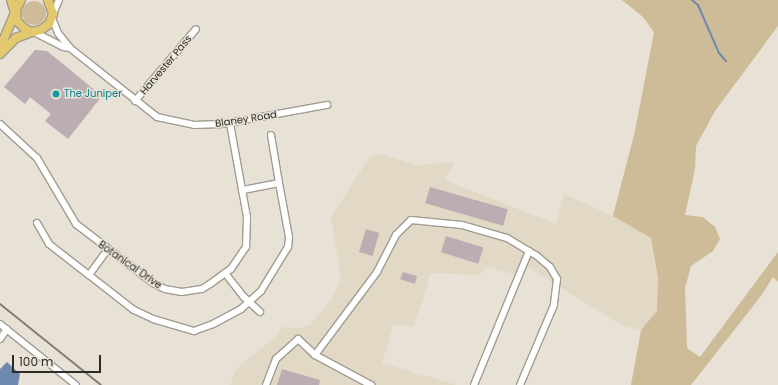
<!DOCTYPE html>
<html>
<head>
<meta charset="utf-8">
<style>
	body { margin:0 }
	#map { position:relative; width:778px; height:385px; overflow:hidden; background:#e8e1d6; font-family:Poppins,sans-serif }
	div>[style] { position:absolute }
	[style*='--x'] { left:calc(var(--x)*1px); top:calc(var(--y)*1px); width:calc(var(--w)*1px); rotate:calc(var(--a)*1deg) }
	.built>* { inset:0; background:#e1d8c5 }
	.green>* { inset:0; background:#cebb98 }
	.round { border-radius:50% }
	.water>* { inset:0; background:#6e89ae }
	.stream>* { height:2px; margin:-1px; padding:0 1px; transform-origin:1px; border-radius:1px; background:#6e89ae }
	.building>* { inset:0; background:#bbadb1; transform-origin:0 0 }
	.roads { filter:drop-shadow(1px 0 #a19c91) drop-shadow(-1px 0 #a19c91) drop-shadow(0 1px #a19c91) drop-shadow(0 -1px #a19c91) }
	.minor>* { height:6px; margin:-3px; padding:0 3px; transform-origin:3px; border-radius:3px; background:#fff }
	.major>* { height:8px; margin:-4px; padding:0 4px; transform-origin:4px; border-radius:4px; background:#e2c96e }
	.rail>* { height:2px; margin:-1px; padding:0 1px; transform-origin:1px; border-radius:1px; background:#817d75 }
	.dots>* { width:11px; height:11px; translate:-50% -50%; box-sizing:border-box; border:2px solid #e8e1d6; border-radius:50% }
	span { translate:-50% -50%; white-space:nowrap; text-align:center; line-height:1.15; -webkit-text-stroke:3px #e8e1d6; paint-order:stroke }
	.street-label { font-size:10px; color:#2d2b26 }
	.culture-label { font-size:10px; color:#0d838f }
	.left { translate:0 -50%; text-align:left }
	.scale { position:absolute; left:12px; top:355px; width:89px; height:18px; box-sizing:border-box; border:2px solid #2d2b26; border-top:0; padding-left:5px; font-size:12px; line-height:14px; white-space:nowrap; color:#2d2b26; -webkit-text-stroke:3px #e8e1d6; paint-order:stroke }
</style>
</head>
<body>
<div id="map">
	<div class="built">
		<div style="clip-path:polygon(380px 154px,416px 165px,455px 162px,444px 180px,556px 224px,564px 194px,613px 216px,651px 238px,658px 278px,657px 311px,641px 330px,623px 326px,523px 264px,517px 275px,488px 267px,479px 275px,431px 273px,414px 327px,393px 325px,382px 363px,457px 385px,230px 385px,237px 368px,274px 338px,283px 327px,301px 328px,311px 324px,332px 299px,341px 279px,331px 217px,369px 158px)"></div>
	</div>
	<div class="green">
		<div style="clip-path:polygon(622px 0,778px 0,778px 26px,715px 111px,696px 146px,695px 169px,685px 215px,703px 217px,715px 227px,720px 239px,713px 251px,691px 266px,685px 288px,687px 348px,700px 357px,778px 252px,778px 282px,773px 277px,761px 296px,691px 385px,631px 385px,641px 330px,657px 311px,658px 278px,651px 238px,613px 216px,635px 131px,654px 32px,643px 17px)"></div>
		<div class="round" style="left:22px;top:1px;width:24px;height:24px"></div>
	</div>
	<div class="water">
		<div style="clip-path:polygon(7px 362px,20px 374px,18px 385px,0 385px,0 369px)"></div>
	</div>
	<div class="stream">
		<div style="--x:692;--y:0;--w:8;--a:40"></div>
		<div style="--x:698;--y:5;--w:52;--a:66.4"></div>
		<div style="--x:719;--y:53;--w:11;--a:49"></div>
	</div>
	<div class="building">
		<div style="clip-path:polygon(35px 50px,47px 51px,102px 96px,68px 139px,45px 121px,51px 114px,30px 97px,25px 104px,4px 87px)"></div>
		<div style="left:430px;top:187px;width:81px;height:17px;rotate:16deg"></div>
		<div style="left:366px;top:229px;width:14px;height:24px;rotate:17deg"></div>
		<div style="left:446px;top:236px;width:39px;height:17px;rotate:17deg"></div>
		<div style="clip-path:polygon(403px 272px,417px 276px,415px 284px,400px 279px)"></div>
		<div style="clip-path:polygon(282px 369px,320px 380px,319px 385px,277px 385px)"></div>
	</div>
	<div class="roads">
		<div class="minor">
			<div style="--x:53;--y:14;--w:15;--a:-67"></div>
			<div style="--x:52;--y:18;--w:16;--a:68"></div>
			<div style="--x:58;--y:33;--w:19;--a:51"></div>
			<div style="--x:70;--y:48;--w:111;--a:38.4"></div>
			<div style="--x:157;--y:117;--w:38;--a:12"></div>
			<div style="--x:194;--y:125;--w:28;--a:-2"></div>
			<div style="--x:222;--y:124;--w:107;--a:-10.3"></div>
			<div style="--x:34;--y:32;--w:33;--a:27"></div>
			<div style="--x:63;--y:47;--w:7;--a:8"></div>
			<div style="--x:135;--y:101;--w:94;--a:-49.7"></div>
			<div style="--x:0;--y:124;--w:50;--a:42.6"></div>
			<div style="--x:37;--y:158;--w:77;--a:59.4"></div>
			<div style="--x:76;--y:224;--w:97;--a:37.5"></div>
			<div style="--x:153;--y:283;--w:13;--a:27"></div>
			<div style="--x:165;--y:289;--w:17;--a:10"></div>
			<div style="--x:182;--y:292;--w:20;--a:-9"></div>
			<div style="--x:202;--y:289;--w:9;--a:-32"></div>
			<div style="--x:210;--y:284;--w:26;--a:-36"></div>
			<div style="--x:231;--y:269;--w:27;--a:-56"></div>
			<div style="--x:246;--y:247;--w:30;--a:-88"></div>
			<div style="--x:247;--y:217;--w:96;--a:-100.3"></div>
			<div style="--x:271;--y:135;--w:49;--a:80.5"></div>
			<div style="--x:37;--y:223;--w:24;--a:60"></div>
			<div style="--x:49;--y:244;--w:51;--a:37.8"></div>
			<div style="--x:89;--y:275;--w:31;--a:-54"></div>
			<div style="--x:225;--y:273;--w:31;--a:52"></div>
			<div style="--x:244;--y:297;--w:22;--a:43"></div>
			<div style="--x:89;--y:275;--w:57;--a:37.9"></div>
			<div style="--x:134;--y:310;--w:21;--a:25"></div>
			<div style="--x:153;--y:319;--w:43;--a:16.3"></div>
			<div style="--x:194;--y:331;--w:20;--a:-20"></div>
			<div style="--x:213;--y:324;--w:32;--a:-28"></div>
			<div style="--x:241;--y:309;--w:27;--a:-42"></div>
			<div style="--x:261;--y:291;--w:52;--a:-58.5"></div>
			<div style="--x:288;--y:247;--w:10;--a:-84"></div>
			<div style="--x:289;--y:237;--w:55;--a:-100.5"></div>
			<div style="--x:279;--y:183;--w:38;--a:169"></div>
			<div style="--x:0;--y:324;--w:97;--a:38.8"></div>
			<div style="--x:0;--y:339;--w:12;--a:-55"></div>
			<div style="--x:315;--y:355;--w:104;--a:-53.2"></div>
			<div style="--x:377;--y:272;--w:42;--a:-62.8"></div>
			<div style="--x:396;--y:235;--w:21;--a:-45"></div>
			<div style="--x:411;--y:220;--w:51;--a:5.6"></div>
			<div style="--x:462;--y:225;--w:47;--a:16.1"></div>
			<div style="--x:507;--y:238;--w:35;--a:31"></div>
			<div style="--x:537;--y:256;--w:17;--a:40"></div>
			<div style="--x:550;--y:267;--w:14;--a:60"></div>
			<div style="--x:557;--y:279;--w:26;--a:97"></div>
			<div style="--x:554;--y:305;--w:87;--a:113"></div>
			<div style="--x:266;--y:385;--w:28;--a:-69"></div>
			<div style="--x:276;--y:359;--w:30;--a:-42"></div>
			<div style="--x:298;--y:339;--w:23;--a:43"></div>
			<div style="--x:315;--y:355;--w:64;--a:28.2"></div>
			<div style="--x:474;--y:385;--w:145;--a:-67.7"></div>
		</div>
		<div class="major">
			<div style="--x:21;--y:0;--w:11;--a:117"></div>
			<div style="--x:16;--y:10;--w:11;--a:85"></div>
			<div style="--x:17;--y:21;--w:11;--a:45"></div>
			<div style="--x:25;--y:29;--w:8;--a:23"></div>
			<div style="--x:32;--y:32;--w:9;--a:-13"></div>
			<div style="--x:41;--y:30;--w:10;--a:-37"></div>
			<div style="--x:49;--y:24;--w:11;--a:-68"></div>
			<div style="--x:53;--y:14;--w:15;--a:-110"></div>
			<div style="--x:0;--y:48;--w:38;--a:-67"></div>
			<div style="--x:15;--y:13;--w:14;--a:-107"></div>
			<div style="--x:0;--y:54;--w:23;--a:-45"></div>
			<div style="--x:16;--y:38;--w:17;--a:-21"></div>
		</div>
	</div>
	<div class="rail">
		<div style="--x:0;--y:304;--w:129;--a:38.7"></div>
	</div>
	<div class="dots">
		<div style="left:56px;top:94px;background:#0f9aa8"></div>
	</div>
	<div class="street-label">
		<span style="left:166px;top:65px;rotate:-50deg">Harvester Pass</span>
		<span style="left:246px;top:119px;rotate:-9deg">Blaney Road</span>
		<span style="left:130px;top:265px;rotate:35deg">Botanical Drive</span>
	</div>
	<div class="culture-label">
		<span class="left" style="left:64px;top:94px">The Juniper</span>
	</div>
	<div class="scale">100 m</div>
</div>
</body>
</html>
